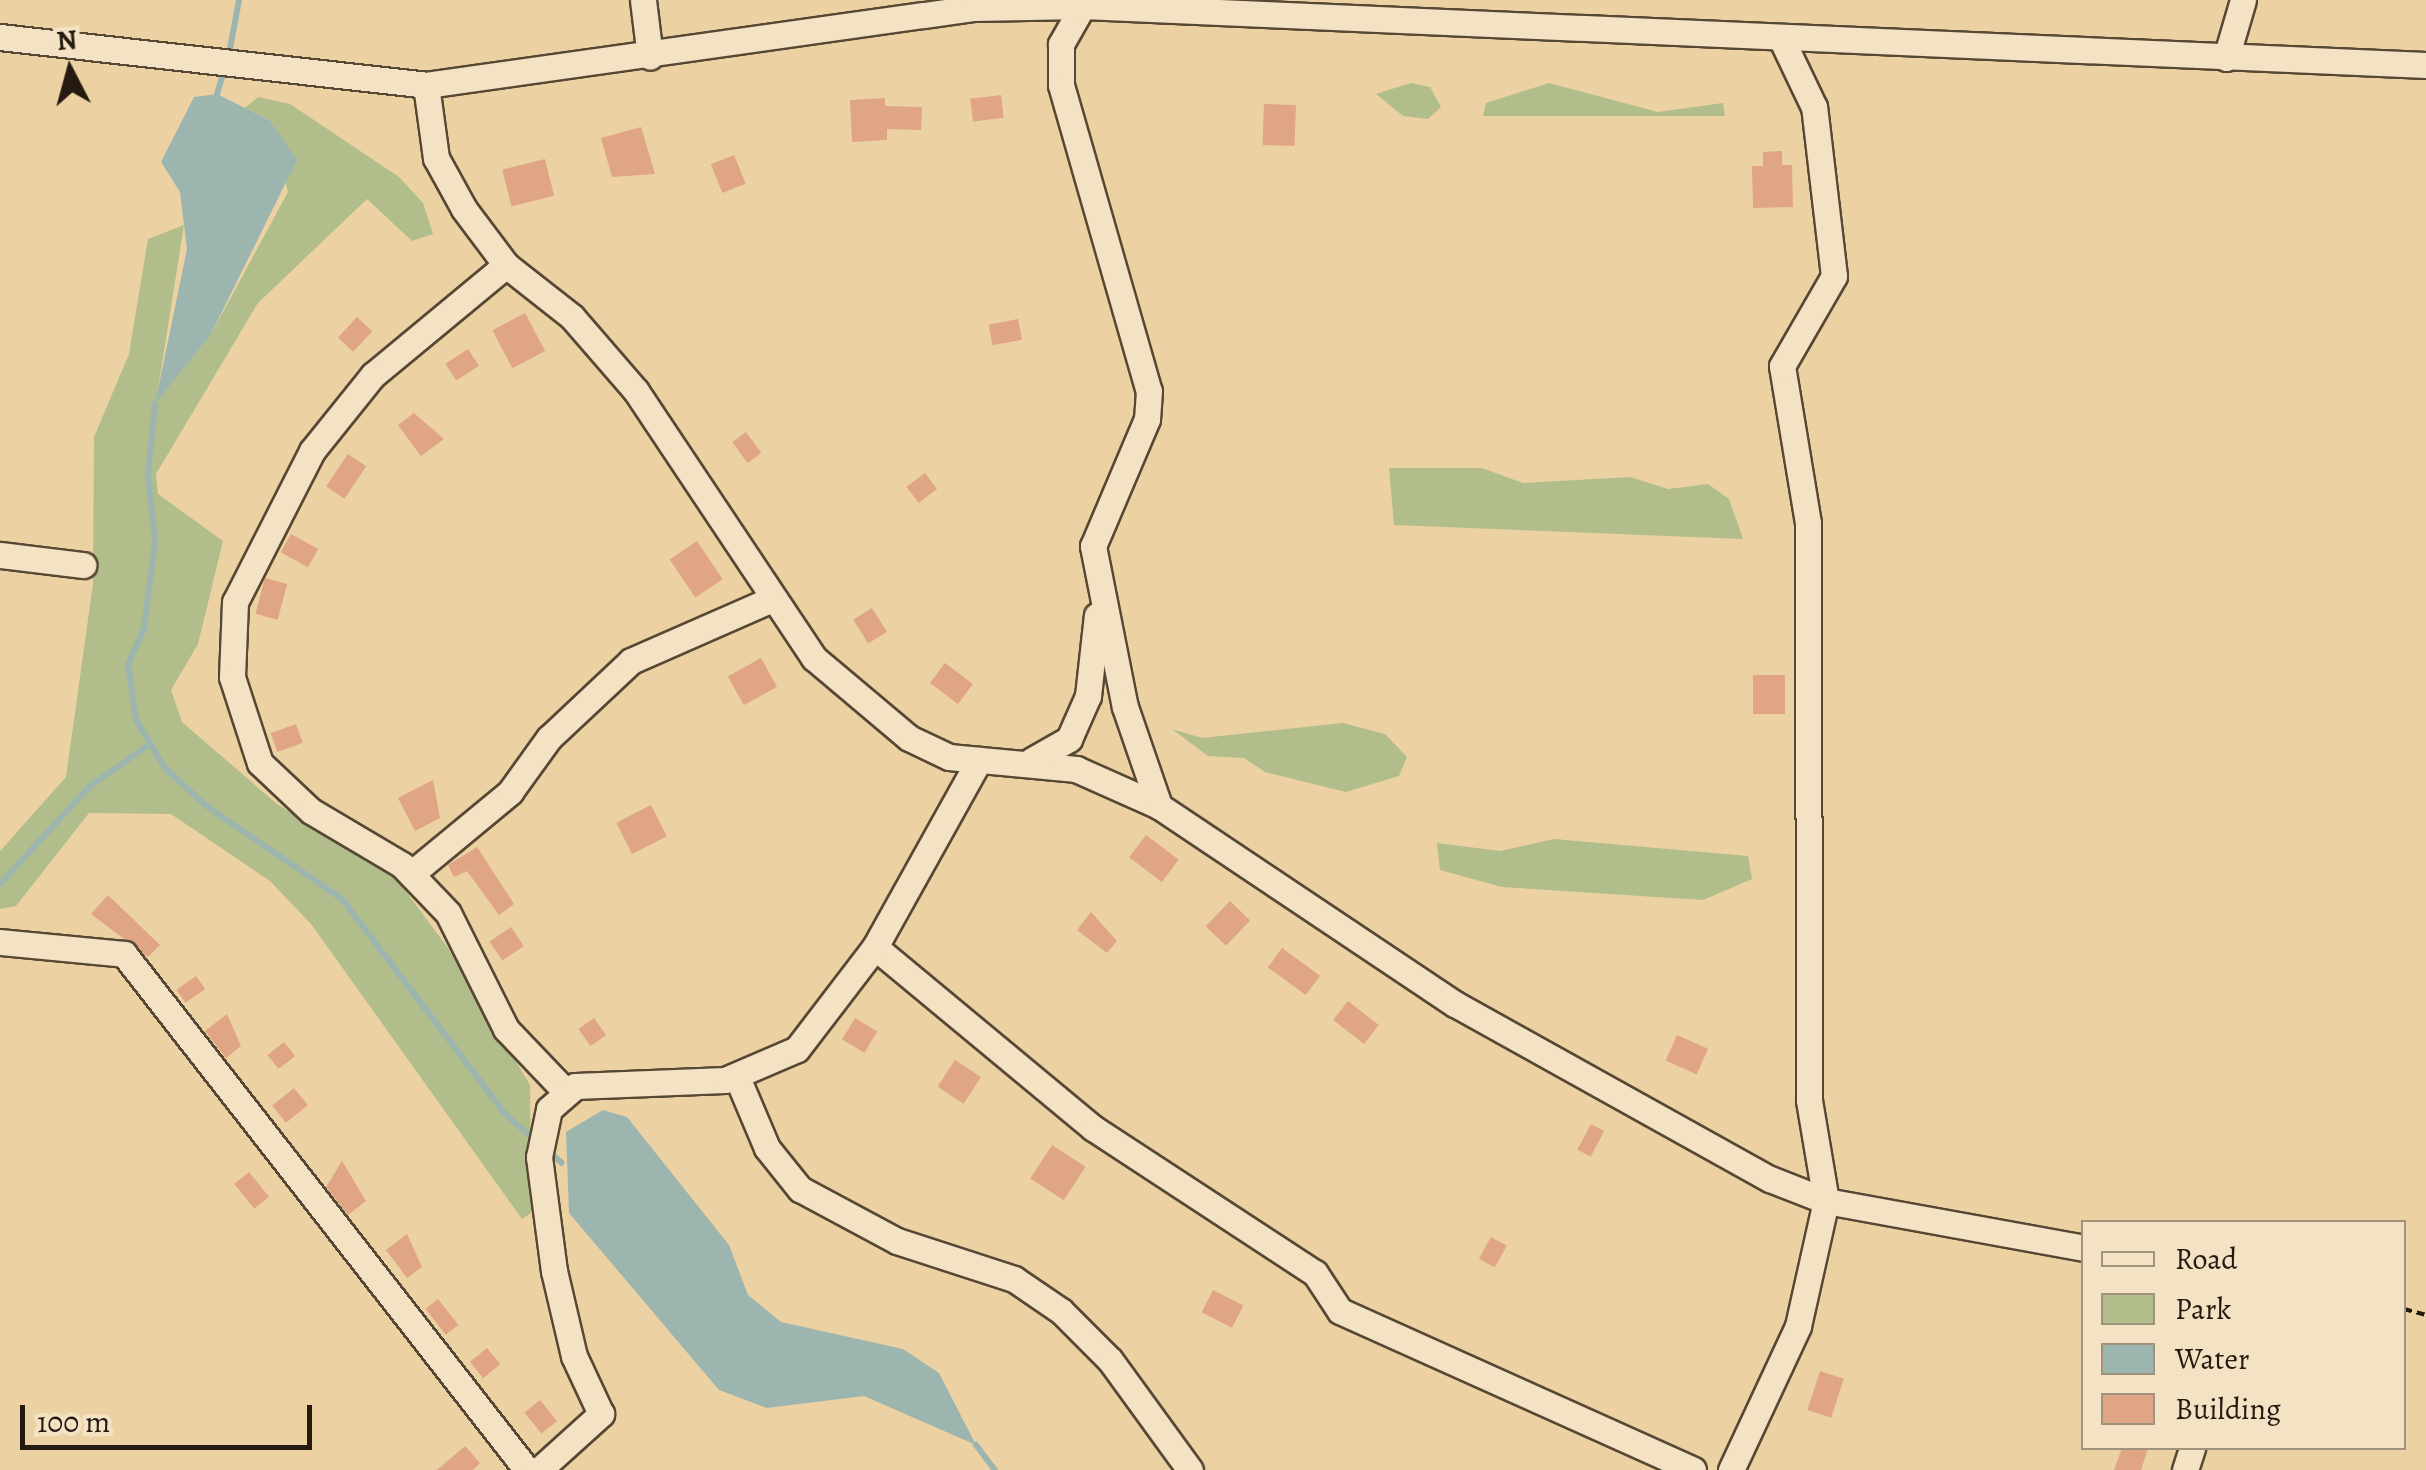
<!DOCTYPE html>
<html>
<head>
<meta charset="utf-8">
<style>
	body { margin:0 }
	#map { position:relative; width:2426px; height:1470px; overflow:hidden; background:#ecd2a2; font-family:Alegreya,serif }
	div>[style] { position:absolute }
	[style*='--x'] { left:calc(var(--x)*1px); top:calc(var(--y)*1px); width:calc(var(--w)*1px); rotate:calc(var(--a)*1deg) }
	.green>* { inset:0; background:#b1bd8a }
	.water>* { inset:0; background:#9cb5af }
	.stream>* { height:6px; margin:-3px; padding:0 3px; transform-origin:3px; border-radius:3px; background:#9cb5af }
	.building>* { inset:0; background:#dfa584; transform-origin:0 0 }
	.path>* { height:4px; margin-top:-2px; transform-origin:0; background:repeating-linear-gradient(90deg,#241a0f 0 8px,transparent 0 13px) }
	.roads { filter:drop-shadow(2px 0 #564834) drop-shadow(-2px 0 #564834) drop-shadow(0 2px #564834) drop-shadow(0 -2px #564834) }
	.minor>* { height:25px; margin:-12.5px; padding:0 12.5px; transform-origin:12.5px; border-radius:12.5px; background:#f3e2c3 }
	span { translate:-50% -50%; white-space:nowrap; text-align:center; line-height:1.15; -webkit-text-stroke:8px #f3e2c3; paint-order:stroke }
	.legend { position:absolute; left:2081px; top:1220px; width:325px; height:230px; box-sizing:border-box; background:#f3e2c3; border:2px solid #a0927b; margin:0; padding:12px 18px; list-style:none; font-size:30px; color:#241a0f }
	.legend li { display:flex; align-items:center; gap:20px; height:50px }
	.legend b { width:50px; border:2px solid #a0927b }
	.north { position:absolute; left:20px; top:20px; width:100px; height:100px; -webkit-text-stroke:8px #f3e2c3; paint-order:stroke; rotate:354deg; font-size:28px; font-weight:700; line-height:40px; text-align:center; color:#241a0f }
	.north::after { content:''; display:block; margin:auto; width:35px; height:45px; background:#241a0f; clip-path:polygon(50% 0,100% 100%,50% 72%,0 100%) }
	.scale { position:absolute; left:20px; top:1405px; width:292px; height:45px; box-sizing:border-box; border:5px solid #241a0f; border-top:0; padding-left:12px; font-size:30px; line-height:35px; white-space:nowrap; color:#241a0f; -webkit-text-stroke:8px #f3e2c3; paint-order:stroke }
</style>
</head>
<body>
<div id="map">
	<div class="green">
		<div style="clip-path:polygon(1411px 83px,1430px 87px,1441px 107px,1428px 119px,1403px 116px,1376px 94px)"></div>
		<div style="clip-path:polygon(1549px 83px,1658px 112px,1723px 103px,1725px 116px,1483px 116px,1486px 103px)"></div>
		<div style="clip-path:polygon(258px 97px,290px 104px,399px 177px,423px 203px,433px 234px,412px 241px,367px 199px,258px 303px,156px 474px,158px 494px,223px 541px,198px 644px,171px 690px,182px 722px,277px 804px,392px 873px,448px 948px,530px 1085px,531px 1213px,522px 1219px,311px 924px,270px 881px,171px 814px,89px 813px,16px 906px,0 909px,0 851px,66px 777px,93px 584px,94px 437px,129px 354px,148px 239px,184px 225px,156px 402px,210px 336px,288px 192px,269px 120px,245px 108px)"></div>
		<div style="clip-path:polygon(1389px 468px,1482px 468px,1523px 483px,1630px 477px,1668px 489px,1708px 484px,1729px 499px,1743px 539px,1394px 525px)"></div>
		<div style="clip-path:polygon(1343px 723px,1385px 734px,1407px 757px,1399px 776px,1346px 792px,1265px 772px,1244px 758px,1208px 756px,1172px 729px,1202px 738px)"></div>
		<div style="clip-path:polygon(1554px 839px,1748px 856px,1752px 879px,1703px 900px,1502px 887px,1440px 870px,1437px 843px,1500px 851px)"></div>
	</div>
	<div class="water">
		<div style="clip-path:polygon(217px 94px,269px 120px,297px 160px,210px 336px,155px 404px,187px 249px,180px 192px,161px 162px,194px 97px)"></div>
		<div style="clip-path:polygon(603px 1110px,627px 1117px,729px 1245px,748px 1295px,781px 1322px,903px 1349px,939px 1373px,976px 1445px,864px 1396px,767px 1408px,719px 1390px,569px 1213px,566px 1132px)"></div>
	</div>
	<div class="stream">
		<div style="--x:229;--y:54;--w:55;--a:-79.5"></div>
		<div style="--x:217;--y:94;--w:24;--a:-73"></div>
		<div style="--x:155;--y:404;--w:70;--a:95.7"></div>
		<div style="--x:148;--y:474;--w:68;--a:84.1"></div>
		<div style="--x:155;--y:542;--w:87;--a:97.3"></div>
		<div style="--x:144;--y:628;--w:40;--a:113.4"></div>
		<div style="--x:128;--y:665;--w:56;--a:81.7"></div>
		<div style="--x:136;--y:720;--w:56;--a:58.9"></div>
		<div style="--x:165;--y:768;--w:54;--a:42.8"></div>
		<div style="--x:205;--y:805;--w:166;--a:34.5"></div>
		<div style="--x:342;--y:899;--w:270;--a:52.8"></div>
		<div style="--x:505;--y:1114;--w:38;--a:41"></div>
		<div style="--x:0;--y:884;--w:132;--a:-47.5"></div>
		<div style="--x:89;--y:787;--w:75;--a:-35.2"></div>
		<div style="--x:548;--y:1151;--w:18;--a:41"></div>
		<div style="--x:976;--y:1445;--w:31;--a:53"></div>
	</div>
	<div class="building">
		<div style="left:1001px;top:95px;width:23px;height:31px;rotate:83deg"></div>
		<div style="clip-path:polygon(885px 98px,885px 106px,922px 107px,921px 130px,887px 129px,887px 140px,852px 142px,850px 100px)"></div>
		<div style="left:1264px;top:104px;width:32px;height:41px;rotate:2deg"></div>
		<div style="clip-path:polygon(641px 127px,655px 174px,612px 177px,601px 138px)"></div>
		<div style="clip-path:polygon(1782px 151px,1782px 165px,1792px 165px,1793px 207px,1753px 208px,1752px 166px,1763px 166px,1763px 152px)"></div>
		<div style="left:734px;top:155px;width:31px;height:25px;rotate:68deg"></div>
		<div style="left:545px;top:159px;width:38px;height:44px;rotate:76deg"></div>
		<div style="left:525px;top:313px;width:43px;height:37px;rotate:62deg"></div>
		<div style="left:357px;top:317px;width:21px;height:28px;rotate:43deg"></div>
		<div style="left:1018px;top:319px;width:21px;height:30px;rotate:79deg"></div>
		<div style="left:468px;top:349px;width:20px;height:27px;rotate:57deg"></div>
		<div style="clip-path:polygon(414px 413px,444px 439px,421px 456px,398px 425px)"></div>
		<div style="left:746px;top:432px;width:26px;height:17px;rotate:54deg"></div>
		<div style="left:348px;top:454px;width:22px;height:39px;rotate:34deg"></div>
		<div style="left:925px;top:473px;width:20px;height:23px;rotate:53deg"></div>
		<div style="left:291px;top:534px;width:31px;height:21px;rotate:29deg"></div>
		<div style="left:697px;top:541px;width:46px;height:33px;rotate:56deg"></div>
		<div style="left:265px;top:578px;width:23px;height:37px;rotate:15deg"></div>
		<div style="left:872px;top:608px;width:28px;height:22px;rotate:58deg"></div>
		<div style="left:761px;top:658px;width:33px;height:38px;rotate:61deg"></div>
		<div style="left:945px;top:663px;width:35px;height:25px;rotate:37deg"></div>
		<div style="left:1753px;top:675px;width:32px;height:39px"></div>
		<div style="left:296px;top:724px;width:20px;height:27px;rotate:70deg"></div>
		<div style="clip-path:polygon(433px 780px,440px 818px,415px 831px,398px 798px)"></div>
		<div style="left:651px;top:805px;width:35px;height:39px;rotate:63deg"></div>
		<div style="left:1146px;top:835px;width:41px;height:28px;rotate:37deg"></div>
		<div style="clip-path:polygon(477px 847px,514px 904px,499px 915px,467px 871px,454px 877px,448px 865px)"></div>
		<div style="clip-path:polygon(108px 895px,160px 945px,148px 957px,91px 914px)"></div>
		<div style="left:1230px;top:901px;width:28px;height:35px;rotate:44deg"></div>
		<div style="clip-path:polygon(1091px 912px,1117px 941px,1107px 953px,1077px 930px)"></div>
		<div style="left:511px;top:927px;width:23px;height:26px;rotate:56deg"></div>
		<div style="left:1282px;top:948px;width:47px;height:24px;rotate:36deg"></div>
		<div style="left:196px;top:976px;width:16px;height:24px;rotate:55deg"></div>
		<div style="left:1348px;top:1001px;width:39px;height:24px;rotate:38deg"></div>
		<div style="clip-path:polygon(227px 1014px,241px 1046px,226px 1058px,205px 1031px)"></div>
		<div style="left:594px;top:1018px;width:21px;height:19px;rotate:55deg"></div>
		<div style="left:855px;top:1018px;width:26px;height:25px;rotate:31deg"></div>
		<div style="left:1677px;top:1035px;width:34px;height:28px;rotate:24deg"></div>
		<div style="left:284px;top:1042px;width:18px;height:21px;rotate:52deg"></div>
		<div style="left:955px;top:1060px;width:31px;height:32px;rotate:33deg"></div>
		<div style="left:294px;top:1088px;width:22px;height:28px;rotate:51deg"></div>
		<div style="left:1591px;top:1124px;width:15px;height:29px;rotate:28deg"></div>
		<div style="left:1052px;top:1145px;width:40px;height:40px;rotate:33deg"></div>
		<div style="clip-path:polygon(342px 1161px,366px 1201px,348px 1215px,326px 1187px)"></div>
		<div style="left:249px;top:1172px;width:32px;height:19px;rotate:51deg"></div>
		<div style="clip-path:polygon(407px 1234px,422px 1267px,407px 1278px,386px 1250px)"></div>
		<div style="left:1491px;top:1237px;width:18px;height:25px;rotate:29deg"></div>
		<div style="left:1213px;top:1290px;width:34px;height:25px;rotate:27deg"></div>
		<div style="left:438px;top:1299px;width:33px;height:16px;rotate:52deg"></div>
		<div style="left:487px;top:1348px;width:21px;height:22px;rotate:51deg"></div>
		<div style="left:1820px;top:1371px;width:25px;height:41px;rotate:18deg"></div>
		<div style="left:540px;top:1400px;width:27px;height:20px;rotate:51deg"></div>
		<div style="clip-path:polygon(465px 1446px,480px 1463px,473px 1470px,437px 1470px)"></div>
		<div style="clip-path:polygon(2122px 1448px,2148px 1448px,2141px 1470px,2114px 1470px)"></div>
	</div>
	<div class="path">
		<div style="--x:2404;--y:1309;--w:23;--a:15"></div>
	</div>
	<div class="roads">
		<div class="minor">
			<div style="--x:643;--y:0;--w:57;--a:83"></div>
			<div style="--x:1086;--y:0;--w:51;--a:119.6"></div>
			<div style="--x:1061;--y:44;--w:41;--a:90"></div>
			<div style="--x:1061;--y:85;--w:318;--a:74"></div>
			<div style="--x:1149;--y:391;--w:28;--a:94"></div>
			<div style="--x:1147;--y:419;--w:138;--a:113"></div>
			<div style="--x:1093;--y:546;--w:164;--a:78.8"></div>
			<div style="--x:1125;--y:707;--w:105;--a:71"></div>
			<div style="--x:0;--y:37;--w:429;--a:6.4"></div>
			<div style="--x:426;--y:85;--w:552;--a:-8.01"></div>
			<div style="--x:973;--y:8;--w:110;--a:-1"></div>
			<div style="--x:1083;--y:6;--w:1344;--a:2.52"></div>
			<div style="--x:2226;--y:58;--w:60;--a:-73.7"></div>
			<div style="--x:426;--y:85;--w:74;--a:82.2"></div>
			<div style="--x:436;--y:158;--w:58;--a:61.2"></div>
			<div style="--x:464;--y:209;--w:70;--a:53.1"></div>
			<div style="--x:506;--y:265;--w:84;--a:38.2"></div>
			<div style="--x:572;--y:317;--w:98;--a:49.1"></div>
			<div style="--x:636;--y:391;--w:321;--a:56.3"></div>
			<div style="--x:814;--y:658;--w:124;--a:40.1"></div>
			<div style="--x:909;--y:738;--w:44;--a:25.4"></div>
			<div style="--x:949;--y:757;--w:128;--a:5.4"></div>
			<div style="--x:1076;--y:769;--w:91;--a:24"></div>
			<div style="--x:1159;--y:806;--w:356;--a:33.8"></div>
			<div style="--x:1455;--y:1004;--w:360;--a:29.1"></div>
			<div style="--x:1770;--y:1179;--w:60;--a:21.4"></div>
			<div style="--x:1826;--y:1201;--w:262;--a:10.3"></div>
			<div style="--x:506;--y:265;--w:173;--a:140.4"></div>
			<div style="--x:373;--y:375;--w:97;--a:128.8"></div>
			<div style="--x:312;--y:451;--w:169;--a:117"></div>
			<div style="--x:235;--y:602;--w:75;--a:92.3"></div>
			<div style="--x:232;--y:677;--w:90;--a:72"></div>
			<div style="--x:260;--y:763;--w:70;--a:43.3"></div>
			<div style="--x:311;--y:811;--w:106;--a:30.7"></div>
			<div style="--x:402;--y:865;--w:66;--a:46.2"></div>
			<div style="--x:448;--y:913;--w:130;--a:63.4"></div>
			<div style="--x:506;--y:1029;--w:88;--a:46.4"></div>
			<div style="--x:0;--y:555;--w:84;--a:6.9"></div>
			<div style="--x:1032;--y:760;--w:43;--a:-29.6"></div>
			<div style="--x:1069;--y:739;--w:47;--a:-66.2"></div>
			<div style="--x:1088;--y:696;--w:81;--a:-83.7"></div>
			<div style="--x:411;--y:874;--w:129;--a:-39.6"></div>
			<div style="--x:510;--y:792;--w:67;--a:-54.2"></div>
			<div style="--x:549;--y:738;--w:112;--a:-43.2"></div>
			<div style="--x:631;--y:661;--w:152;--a:-23.7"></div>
			<div style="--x:0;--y:942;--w:125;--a:5.5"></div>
			<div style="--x:124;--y:954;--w:655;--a:52.01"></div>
			<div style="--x:875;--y:947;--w:283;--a:39.7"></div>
			<div style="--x:1093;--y:1128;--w:265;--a:33.2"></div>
			<div style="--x:1315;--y:1273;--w:45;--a:56.7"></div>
			<div style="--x:1340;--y:1311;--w:387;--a:24.2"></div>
			<div style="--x:737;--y:1077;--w:77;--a:67.1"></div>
			<div style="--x:767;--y:1148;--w:53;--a:51.2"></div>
			<div style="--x:800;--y:1189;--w:110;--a:28.2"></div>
			<div style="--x:897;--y:1241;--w:123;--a:18"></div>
			<div style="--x:1014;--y:1279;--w:57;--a:34.2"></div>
			<div style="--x:1061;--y:1311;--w:69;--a:45"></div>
			<div style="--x:1110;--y:1360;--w:136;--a:54"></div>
			<div style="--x:539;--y:1470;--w:84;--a:-42.1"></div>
			<div style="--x:601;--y:1414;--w:64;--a:-115"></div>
			<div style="--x:574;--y:1356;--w:87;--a:-103.2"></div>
			<div style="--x:554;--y:1271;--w:115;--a:-97.5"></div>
			<div style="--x:539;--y:1157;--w:49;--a:-78.2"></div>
			<div style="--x:549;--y:1109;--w:35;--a:-41"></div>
			<div style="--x:575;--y:1086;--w:150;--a:-2.3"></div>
			<div style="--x:725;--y:1080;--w:78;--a:-23.3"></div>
			<div style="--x:797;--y:1049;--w:128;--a:-52.6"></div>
			<div style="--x:875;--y:947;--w:214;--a:-60.9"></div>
			<div style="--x:1731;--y:1470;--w:159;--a:-65"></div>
			<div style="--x:1798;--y:1326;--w:128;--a:-77.4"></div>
			<div style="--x:1826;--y:1201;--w:102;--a:-99.6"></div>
			<div style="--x:1809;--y:1100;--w:577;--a:-90.1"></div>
			<div style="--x:1808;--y:523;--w:159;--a:-99.4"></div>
			<div style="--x:1782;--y:366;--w:104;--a:-60"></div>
			<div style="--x:1834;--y:276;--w:170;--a:-96.7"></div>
			<div style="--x:1814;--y:107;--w:76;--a:-115.6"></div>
			<div style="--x:2185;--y:1470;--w:23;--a:-72"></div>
		</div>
	</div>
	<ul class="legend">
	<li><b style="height:12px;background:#f3e2c3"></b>Road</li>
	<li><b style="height:28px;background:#b1bd8a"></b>Park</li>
	<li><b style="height:28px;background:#9cb5af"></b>Water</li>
	<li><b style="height:28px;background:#dfa584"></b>Building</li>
	</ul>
	<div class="north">N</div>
	<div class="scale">100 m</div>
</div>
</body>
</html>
